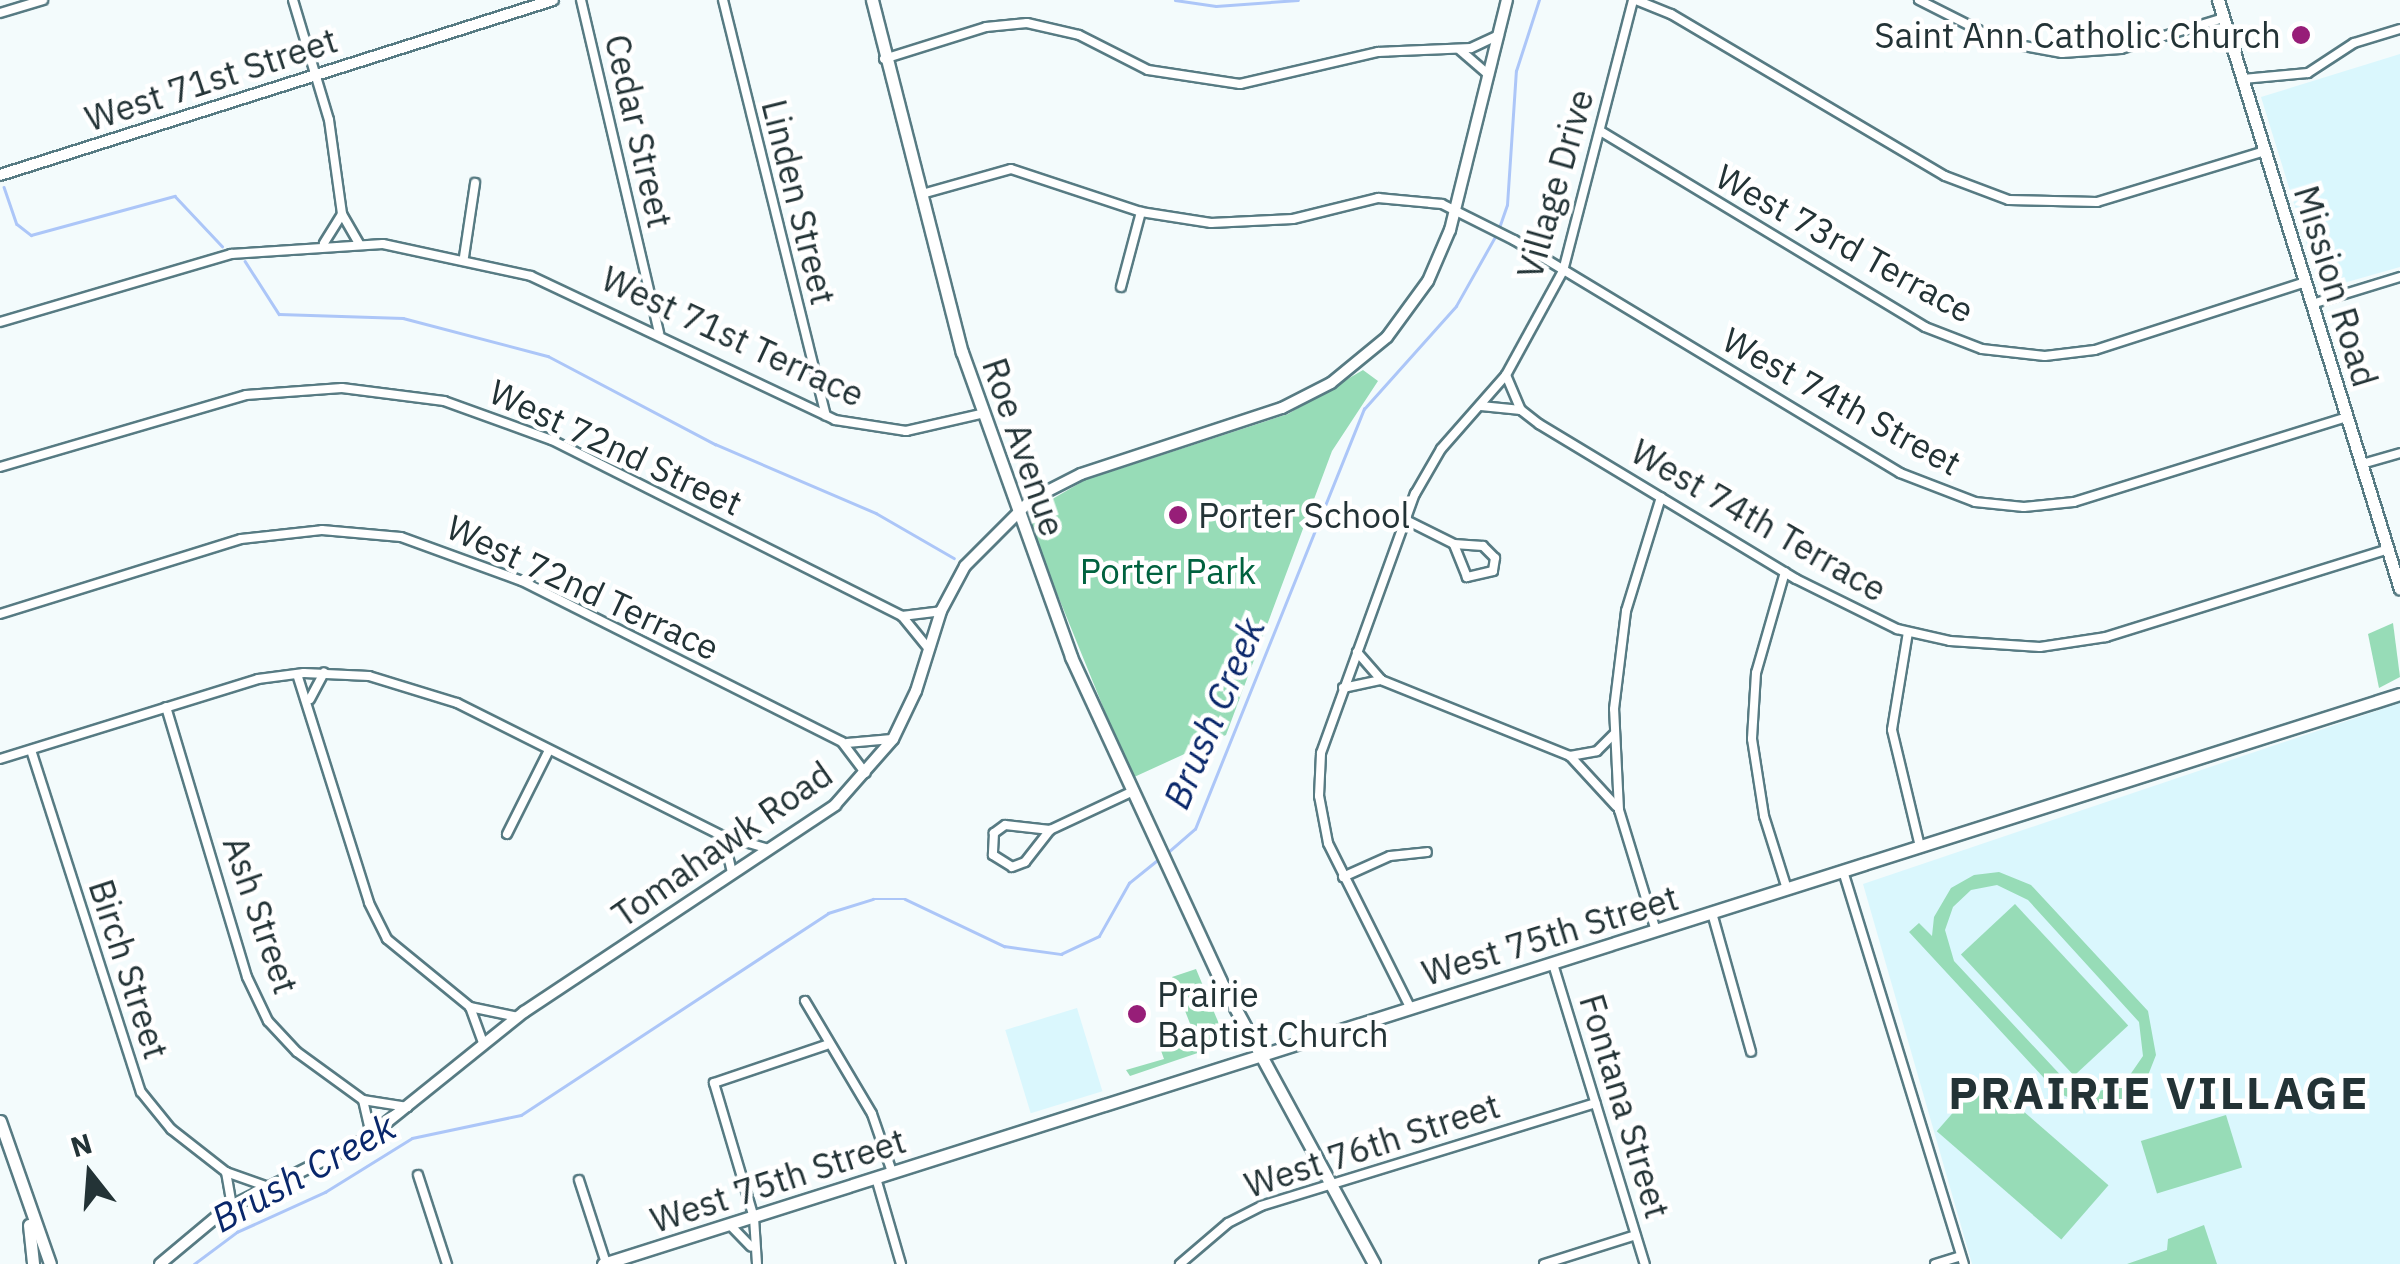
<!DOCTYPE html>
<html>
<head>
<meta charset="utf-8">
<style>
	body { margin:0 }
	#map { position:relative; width:2400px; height:1264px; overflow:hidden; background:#f3fbfc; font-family:"IBM Plex Sans",sans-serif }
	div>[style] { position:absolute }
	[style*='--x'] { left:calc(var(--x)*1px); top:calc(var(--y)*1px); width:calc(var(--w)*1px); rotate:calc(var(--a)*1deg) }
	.built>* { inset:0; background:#daf7fd; transform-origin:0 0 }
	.green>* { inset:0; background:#97dcb7; transform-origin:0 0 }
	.stream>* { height:2.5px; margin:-1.25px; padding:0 1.25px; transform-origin:1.25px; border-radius:1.25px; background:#acc6f8 }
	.roads { filter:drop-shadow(2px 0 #577b83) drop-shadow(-2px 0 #577b83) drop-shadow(0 2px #577b83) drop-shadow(0 -2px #577b83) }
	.minor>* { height:8px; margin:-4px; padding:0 4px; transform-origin:4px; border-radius:4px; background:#fff }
	.tertiary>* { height:10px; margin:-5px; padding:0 5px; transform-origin:5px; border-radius:5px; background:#fff }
	.secondary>* { height:11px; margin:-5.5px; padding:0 5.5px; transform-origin:5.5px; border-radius:5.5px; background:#fff }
	.dots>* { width:28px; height:28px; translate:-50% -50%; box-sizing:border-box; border:5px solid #fff; border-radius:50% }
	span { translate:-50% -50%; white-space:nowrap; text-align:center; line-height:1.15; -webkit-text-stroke:9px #fff; paint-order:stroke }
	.poi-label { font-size:35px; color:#233336 }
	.right { translate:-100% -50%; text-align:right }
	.left { translate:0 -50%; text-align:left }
	.street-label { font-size:35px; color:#233336 }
	.park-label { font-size:35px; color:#00623f }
	.water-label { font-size:38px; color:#09276b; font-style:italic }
	.district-label { font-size:45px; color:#233336; font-weight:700; letter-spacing:2.5px }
	.north { position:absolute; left:40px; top:1124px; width:100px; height:100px; -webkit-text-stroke:8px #fff; paint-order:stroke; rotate:343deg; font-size:28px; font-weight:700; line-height:40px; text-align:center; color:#233336 }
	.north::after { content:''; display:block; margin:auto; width:35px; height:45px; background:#233336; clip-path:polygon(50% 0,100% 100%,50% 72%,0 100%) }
</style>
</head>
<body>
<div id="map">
	<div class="built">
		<div style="clip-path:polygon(2400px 54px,2400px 267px,2326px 288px,2318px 281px,2261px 97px)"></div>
		<div style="clip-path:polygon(2400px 703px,2400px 1264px,1972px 1264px,1863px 884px)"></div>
		<div style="left:1077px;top:1008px;width:87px;height:75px;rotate:73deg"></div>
	</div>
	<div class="green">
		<div style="clip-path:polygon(1363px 370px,1378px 381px,1332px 451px,1226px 735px,1132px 778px,1030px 527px,1030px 512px,1085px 480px,1288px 414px)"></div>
		<div style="clip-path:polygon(2393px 623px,2400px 677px,2379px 688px,2368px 634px)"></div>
		<div style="clip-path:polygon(evenodd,1999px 872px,2031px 885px,2148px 1011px,2156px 1055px,2145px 1083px,2122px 1100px,2084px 1105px,2057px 1092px,1909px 932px,1919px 923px,1932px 936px,1934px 917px,1951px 888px,1974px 875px,1999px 872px,1997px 885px,2028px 900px,2139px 1022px,2143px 1056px,2123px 1085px,2095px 1092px,2067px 1082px,1954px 961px,1945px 930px,1953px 907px,1971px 890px,1997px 885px)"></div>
		<div style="left:2015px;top:904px;width:166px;height:74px;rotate:47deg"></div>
		<div style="clip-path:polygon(1196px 969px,1227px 1043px,1130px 1076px,1126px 1070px,1164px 1059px,1159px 1045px,1194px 1034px,1172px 977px)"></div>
		<div style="left:1984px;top:1077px;width:165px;height:72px;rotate:41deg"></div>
		<div style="left:2226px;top:1115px;width:55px;height:89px;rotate:73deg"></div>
		<div style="clip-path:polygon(2204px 1225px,2217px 1264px,2127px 1264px,2167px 1250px,2168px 1239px)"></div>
	</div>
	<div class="stream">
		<div style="--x:1175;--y:0;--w:41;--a:8.3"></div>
		<div style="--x:1216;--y:6;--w:82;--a:-4.2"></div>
		<div style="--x:4;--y:187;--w:39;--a:71"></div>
		<div style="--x:17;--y:224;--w:18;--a:38"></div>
		<div style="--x:31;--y:235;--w:149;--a:-15.2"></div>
		<div style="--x:175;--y:196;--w:69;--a:46.8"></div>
		<div style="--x:1499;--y:228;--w:24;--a:-71"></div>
		<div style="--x:1507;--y:205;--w:134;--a:-86.2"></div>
		<div style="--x:1516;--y:71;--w:75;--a:-72.1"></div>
		<div style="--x:245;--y:261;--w:63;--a:57.3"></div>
		<div style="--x:279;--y:314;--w:124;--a:1.8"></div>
		<div style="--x:403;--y:318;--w:150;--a:14.7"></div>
		<div style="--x:548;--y:356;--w:189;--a:27.8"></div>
		<div style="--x:715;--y:444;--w:175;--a:23.2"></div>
		<div style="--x:876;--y:513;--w:90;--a:30"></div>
		<div style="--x:1166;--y:854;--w:38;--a:-41"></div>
		<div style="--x:1195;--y:829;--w:453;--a:-68.1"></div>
		<div style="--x:1364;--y:409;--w:138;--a:-48.2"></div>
		<div style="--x:1456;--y:306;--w:81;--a:-60.6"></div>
		<div style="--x:194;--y:1264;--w:54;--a:-36.7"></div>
		<div style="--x:237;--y:1232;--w:97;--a:-24.4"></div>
		<div style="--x:325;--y:1192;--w:102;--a:-31.8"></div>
		<div style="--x:412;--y:1138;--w:111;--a:-11.9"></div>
		<div style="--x:521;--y:1115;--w:367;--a:-33.3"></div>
		<div style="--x:828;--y:913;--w:47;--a:-17.3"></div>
		<div style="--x:873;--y:899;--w:32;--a:0"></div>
		<div style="--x:905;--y:899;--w:110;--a:25.4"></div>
		<div style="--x:1004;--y:946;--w:58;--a:8"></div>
		<div style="--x:1061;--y:954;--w:42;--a:-25.3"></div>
		<div style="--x:1099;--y:936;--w:61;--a:-60.5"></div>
		<div style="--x:1129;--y:883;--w:38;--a:-39"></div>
	</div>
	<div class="roads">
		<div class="minor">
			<div style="--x:293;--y:0;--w:125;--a:73.3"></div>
			<div style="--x:329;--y:120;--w:95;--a:82.1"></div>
			<div style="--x:342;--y:214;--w:34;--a:60"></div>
			<div style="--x:581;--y:0;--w:342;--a:76.8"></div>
			<div style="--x:723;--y:0;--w:428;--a:76.1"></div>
			<div style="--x:1636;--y:0;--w:38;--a:22"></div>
			<div style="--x:1671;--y:14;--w:318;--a:30.6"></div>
			<div style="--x:1945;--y:176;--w:68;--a:20.6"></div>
			<div style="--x:2009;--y:200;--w:88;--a:1.3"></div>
			<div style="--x:2097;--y:202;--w:176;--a:-16.9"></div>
			<div style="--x:1919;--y:0;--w:93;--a:26.8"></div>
			<div style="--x:2002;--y:42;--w:61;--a:10.4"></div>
			<div style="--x:2062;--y:53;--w:59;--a:-3.9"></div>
			<div style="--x:2121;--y:49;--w:108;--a:-16.8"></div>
			<div style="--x:0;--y:13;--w:45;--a:-16.8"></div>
			<div style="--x:1460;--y:50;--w:38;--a:41"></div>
			<div style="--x:884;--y:59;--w:107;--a:-17.4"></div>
			<div style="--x:986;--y:27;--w:41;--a:-5.6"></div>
			<div style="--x:1027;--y:23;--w:53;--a:13"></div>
			<div style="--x:1079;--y:35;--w:77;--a:26.9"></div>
			<div style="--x:1148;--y:70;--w:93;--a:8.7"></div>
			<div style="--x:1240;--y:84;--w:142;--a:-13.1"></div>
			<div style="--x:1378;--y:52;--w:93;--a:-2.5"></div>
			<div style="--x:1471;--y:48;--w:31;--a:-25"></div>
			<div style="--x:2243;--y:79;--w:65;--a:-5.3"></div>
			<div style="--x:2308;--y:73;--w:55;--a:-33.1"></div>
			<div style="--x:2354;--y:43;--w:48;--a:-16.9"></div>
			<div style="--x:1602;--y:132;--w:377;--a:31.1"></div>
			<div style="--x:1925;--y:327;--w:61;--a:21.1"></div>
			<div style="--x:1982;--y:349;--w:63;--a:6.3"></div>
			<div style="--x:2045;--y:356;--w:50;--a:-6.8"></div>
			<div style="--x:2095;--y:350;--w:221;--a:-17.9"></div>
			<div style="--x:922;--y:194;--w:92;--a:-15.7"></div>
			<div style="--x:1011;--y:169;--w:137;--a:18.3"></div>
			<div style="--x:1141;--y:212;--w:71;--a:8.9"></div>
			<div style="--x:1211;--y:223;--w:82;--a:-2.8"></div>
			<div style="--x:1293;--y:219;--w:88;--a:-13.9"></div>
			<div style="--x:1378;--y:198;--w:64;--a:5.4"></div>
			<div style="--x:1442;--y:204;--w:80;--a:26.6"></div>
			<div style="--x:1514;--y:240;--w:451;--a:31.1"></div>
			<div style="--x:1900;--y:473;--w:80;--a:21.1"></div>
			<div style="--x:1975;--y:502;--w:49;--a:5.8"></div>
			<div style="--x:2024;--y:507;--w:50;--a:-5.7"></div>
			<div style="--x:2074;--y:502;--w:286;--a:-17.3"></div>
			<div style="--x:324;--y:243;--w:34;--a:-58"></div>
			<div style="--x:464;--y:257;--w:75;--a:-81.5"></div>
			<div style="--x:1121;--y:287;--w:78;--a:-75.1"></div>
			<div style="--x:2312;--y:304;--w:92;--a:-17.1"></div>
			<div style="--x:0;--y:322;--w:241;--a:-16.4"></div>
			<div style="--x:231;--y:254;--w:152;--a:-3.8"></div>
			<div style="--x:383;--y:244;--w:151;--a:12.2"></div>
			<div style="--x:531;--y:276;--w:336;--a:25.3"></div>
			<div style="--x:835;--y:420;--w:72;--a:8.8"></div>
			<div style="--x:906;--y:431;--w:77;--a:-12.8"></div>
			<div style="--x:1506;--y:375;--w:38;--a:67"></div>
			<div style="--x:1521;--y:410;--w:23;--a:38"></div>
			<div style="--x:1539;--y:424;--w:300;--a:31.1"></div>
			<div style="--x:1796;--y:579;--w:113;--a:26.3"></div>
			<div style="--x:1897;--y:629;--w:54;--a:12.8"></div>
			<div style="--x:1950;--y:641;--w:90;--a:3.8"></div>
			<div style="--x:2040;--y:647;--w:67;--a:-8.6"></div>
			<div style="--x:2106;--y:637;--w:295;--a:-17.3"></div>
			<div style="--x:1481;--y:406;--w:40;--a:5.7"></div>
			<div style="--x:2362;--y:464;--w:40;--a:-16"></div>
			<div style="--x:0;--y:467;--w:256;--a:-16.3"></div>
			<div style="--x:246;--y:395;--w:96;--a:-4.2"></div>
			<div style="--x:342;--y:388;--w:103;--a:7.3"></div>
			<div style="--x:444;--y:401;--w:115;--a:19.9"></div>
			<div style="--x:552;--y:440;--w:392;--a:26.7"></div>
			<div style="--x:902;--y:616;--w:41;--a:50.9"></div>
			<div style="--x:1406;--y:520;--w:54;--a:26.6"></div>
			<div style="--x:1454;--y:544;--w:29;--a:4"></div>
			<div style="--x:1483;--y:546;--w:17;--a:45"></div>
			<div style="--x:1495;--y:558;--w:13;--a:99"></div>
			<div style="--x:1493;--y:571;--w:27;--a:167"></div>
			<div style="--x:1467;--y:577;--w:35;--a:-112"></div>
			<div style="--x:1785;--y:572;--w:105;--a:106"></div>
			<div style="--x:1756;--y:673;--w:66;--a:93.5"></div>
			<div style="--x:1752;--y:739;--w:78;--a:81.1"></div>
			<div style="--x:1764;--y:816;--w:77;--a:72.5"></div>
			<div style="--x:0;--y:614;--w:252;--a:-17.3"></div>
			<div style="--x:241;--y:539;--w:81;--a:-6.3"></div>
			<div style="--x:322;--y:530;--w:79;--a:5.1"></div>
			<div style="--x:401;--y:537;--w:129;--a:20"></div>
			<div style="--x:522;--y:581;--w:358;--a:26.7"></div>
			<div style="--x:842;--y:742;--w:39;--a:53"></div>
			<div style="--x:902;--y:616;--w:39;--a:-7"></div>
			<div style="--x:1908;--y:632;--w:99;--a:99.3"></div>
			<div style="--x:1892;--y:730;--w:120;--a:76.5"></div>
			<div style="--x:1357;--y:652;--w:37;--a:49"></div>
			<div style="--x:1381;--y:680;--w:204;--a:21.9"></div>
			<div style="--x:1570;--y:756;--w:68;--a:47.4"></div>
			<div style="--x:297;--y:674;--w:240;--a:72.5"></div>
			<div style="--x:369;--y:903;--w:40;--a:63.4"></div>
			<div style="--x:387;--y:939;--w:107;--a:39.3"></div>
			<div style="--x:470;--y:1007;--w:49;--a:11.8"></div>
			<div style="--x:1343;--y:688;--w:39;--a:-12"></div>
			<div style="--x:310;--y:699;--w:30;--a:-62"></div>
			<div style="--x:166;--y:707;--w:282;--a:73.3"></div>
			<div style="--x:247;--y:977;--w:49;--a:64.5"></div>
			<div style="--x:268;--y:1021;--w:42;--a:46.9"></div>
			<div style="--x:297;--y:1052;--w:82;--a:36"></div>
			<div style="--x:363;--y:1100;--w:45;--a:9"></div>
			<div style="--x:847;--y:743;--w:45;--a:-5.1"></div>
			<div style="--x:31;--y:750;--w:359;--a:72.2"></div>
			<div style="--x:141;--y:1092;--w:48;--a:51"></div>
			<div style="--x:171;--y:1129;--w:70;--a:38"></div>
			<div style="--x:226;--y:1172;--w:48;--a:19.6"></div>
			<div style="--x:1570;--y:756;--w:27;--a:-10"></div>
			<div style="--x:1597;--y:751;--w:23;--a:-45"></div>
			<div style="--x:0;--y:759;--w:270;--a:-17.2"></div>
			<div style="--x:258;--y:679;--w:46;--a:-7.4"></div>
			<div style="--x:304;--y:673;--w:65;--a:2.6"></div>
			<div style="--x:369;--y:676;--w:92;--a:17.1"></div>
			<div style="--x:457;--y:703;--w:295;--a:26.6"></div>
			<div style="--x:721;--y:835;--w:50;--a:16.3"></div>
			<div style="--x:1050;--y:830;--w:45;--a:-173.7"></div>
			<div style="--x:1005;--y:825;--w:14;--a:144"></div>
			<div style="--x:994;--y:833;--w:22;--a:93"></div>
			<div style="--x:993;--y:855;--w:22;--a:32"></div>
			<div style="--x:1012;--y:867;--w:14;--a:-21"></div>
			<div style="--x:1025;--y:862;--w:41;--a:-52"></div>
			<div style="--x:1050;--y:830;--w:87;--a:-25.1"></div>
			<div style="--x:507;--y:834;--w:94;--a:-63.4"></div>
			<div style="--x:724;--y:838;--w:36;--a:77"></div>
			<div style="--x:1843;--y:871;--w:411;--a:72.9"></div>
			<div style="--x:1343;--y:877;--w:51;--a:-24.1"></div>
			<div style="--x:1390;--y:856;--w:37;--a:-6"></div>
			<div style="--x:1712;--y:913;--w:144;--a:74.3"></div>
			<div style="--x:1656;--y:931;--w:127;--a:-107"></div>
			<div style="--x:1619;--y:810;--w:101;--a:-92.8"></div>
			<div style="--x:1614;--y:709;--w:99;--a:-83"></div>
			<div style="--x:1626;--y:611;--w:119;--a:-72.9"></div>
			<div style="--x:1553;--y:964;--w:314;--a:73"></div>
			<div style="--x:805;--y:1001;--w:131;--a:59.3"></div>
			<div style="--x:872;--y:1114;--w:61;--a:71"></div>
			<div style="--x:470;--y:1007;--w:38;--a:70"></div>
			<div style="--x:1410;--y:1007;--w:183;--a:-116.6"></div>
			<div style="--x:1328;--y:843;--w:48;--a:-100.8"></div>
			<div style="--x:1319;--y:796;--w:43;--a:-87.3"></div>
			<div style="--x:1321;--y:753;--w:276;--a:-70.1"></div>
			<div style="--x:1415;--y:494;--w:52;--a:-60"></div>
			<div style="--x:1441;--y:449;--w:98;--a:-48.7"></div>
			<div style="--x:1506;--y:375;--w:119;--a:-61.3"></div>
			<div style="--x:1563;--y:271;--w:280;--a:-75.5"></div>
			<div style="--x:363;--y:1100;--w:36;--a:77"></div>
			<div style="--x:226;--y:1172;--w:36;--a:80"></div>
			<div style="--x:418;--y:1175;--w:94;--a:72"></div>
			<div style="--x:876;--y:1178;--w:90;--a:73.8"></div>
			<div style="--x:579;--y:1180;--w:87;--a:72"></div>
			<div style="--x:730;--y:1225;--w:30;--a:46"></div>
			<div style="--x:757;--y:1264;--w:46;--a:-93.7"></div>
			<div style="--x:754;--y:1218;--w:141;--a:-106.5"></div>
			<div style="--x:714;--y:1083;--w:118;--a:-18.7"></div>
			<div style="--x:1180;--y:1264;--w:63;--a:-40.5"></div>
			<div style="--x:1228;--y:1223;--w:37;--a:-27"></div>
			<div style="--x:1261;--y:1206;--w:350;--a:-17.1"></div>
			<div style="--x:1544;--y:1264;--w:96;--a:-17.5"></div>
			<div style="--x:1935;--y:1264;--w:27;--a:-17"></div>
		</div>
		<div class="tertiary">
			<div style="--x:0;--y:175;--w:580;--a:-17.56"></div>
			<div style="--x:160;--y:1264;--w:86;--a:-39.8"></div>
			<div style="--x:226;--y:1209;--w:157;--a:-26.6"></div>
			<div style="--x:366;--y:1139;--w:203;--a:-38.8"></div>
			<div style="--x:524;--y:1012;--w:374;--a:-33.6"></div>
			<div style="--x:835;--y:805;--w:88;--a:-48.7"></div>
			<div style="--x:893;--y:739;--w:53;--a:-64.4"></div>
			<div style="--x:916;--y:691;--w:84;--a:-72.6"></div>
			<div style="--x:941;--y:611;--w:51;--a:-61.9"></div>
			<div style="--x:965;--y:566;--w:95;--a:-45"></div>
			<div style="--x:1032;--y:499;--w:55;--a:-27"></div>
			<div style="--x:1081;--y:474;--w:212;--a:-18.2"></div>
			<div style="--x:1282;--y:408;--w:55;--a:-27"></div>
			<div style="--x:1331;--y:383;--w:72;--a:-39.4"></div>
			<div style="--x:1387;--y:337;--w:69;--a:-53.8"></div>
			<div style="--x:1428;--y:281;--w:56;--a:-66.7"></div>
			<div style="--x:1450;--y:230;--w:237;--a:-76.1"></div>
		</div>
		<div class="secondary">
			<div style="--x:872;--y:0;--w:363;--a:75.7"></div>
			<div style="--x:962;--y:352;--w:324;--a:70.3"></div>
			<div style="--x:1071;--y:657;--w:356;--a:65.2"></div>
			<div style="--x:1220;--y:980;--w:323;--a:61.5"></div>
			<div style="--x:2218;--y:0;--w:616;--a:72.83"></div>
			<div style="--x:0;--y:1121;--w:151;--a:70.7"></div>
			<div style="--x:29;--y:1225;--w:39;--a:84"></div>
			<div style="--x:603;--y:1264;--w:1885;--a:-17.6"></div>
		</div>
	</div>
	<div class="dots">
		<div style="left:2301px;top:35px;background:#971e78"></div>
		<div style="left:1178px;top:515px;background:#971e78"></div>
		<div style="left:1137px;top:1014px;background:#971e78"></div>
	</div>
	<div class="poi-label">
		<span class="right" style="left:2281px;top:35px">Saint Ann Catholic Church</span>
		<span class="left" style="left:1198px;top:515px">Porter School</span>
		<span class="left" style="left:1157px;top:1014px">Prairie<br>Baptist Church</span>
	</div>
	<div class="street-label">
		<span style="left:211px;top:79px;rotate:-18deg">West 71st Street</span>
		<span style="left:639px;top:131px;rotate:77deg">Cedar Street</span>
		<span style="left:1555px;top:184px;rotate:-74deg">Village Drive</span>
		<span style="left:799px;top:202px;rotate:76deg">Linden Street</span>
		<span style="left:1845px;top:243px;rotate:29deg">West 73rd Terrace</span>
		<span style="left:2336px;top:286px;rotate:73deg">Mission Road</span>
		<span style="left:733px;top:336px;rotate:25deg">West 71st Terrace</span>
		<span style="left:1842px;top:401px;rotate:29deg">West 74th Street</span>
		<span style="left:616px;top:447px;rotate:25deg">West 72nd Street</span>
		<span style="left:1024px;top:447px;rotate:71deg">Roe Avenue</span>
		<span style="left:1759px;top:520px;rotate:30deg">West 74th Terrace</span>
		<span style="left:583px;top:587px;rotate:25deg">West 72nd Terrace</span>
		<span style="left:722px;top:844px;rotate:-35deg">Tomahawk Road</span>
		<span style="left:261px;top:915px;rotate:71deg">Ash Street</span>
		<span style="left:1550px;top:935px;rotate:-17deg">West 75th Street</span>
		<span style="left:129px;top:969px;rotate:72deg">Birch Street</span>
		<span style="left:1625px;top:1106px;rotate:73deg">Fontana Street</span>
		<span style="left:1372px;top:1145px;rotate:-18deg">West 76th Street</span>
		<span style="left:778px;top:1180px;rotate:-18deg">West 75th Street</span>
	</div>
	<div class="park-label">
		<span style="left:1168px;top:571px">Porter Park</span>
	</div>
	<div class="water-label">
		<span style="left:1213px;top:713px;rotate:-67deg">Brush Creek</span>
		<span style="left:303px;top:1172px;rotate:-29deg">Brush Creek</span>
	</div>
	<div class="district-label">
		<span style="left:2159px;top:1093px">PRAIRIE VILLAGE</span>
	</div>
	<div class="north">N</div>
</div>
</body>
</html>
